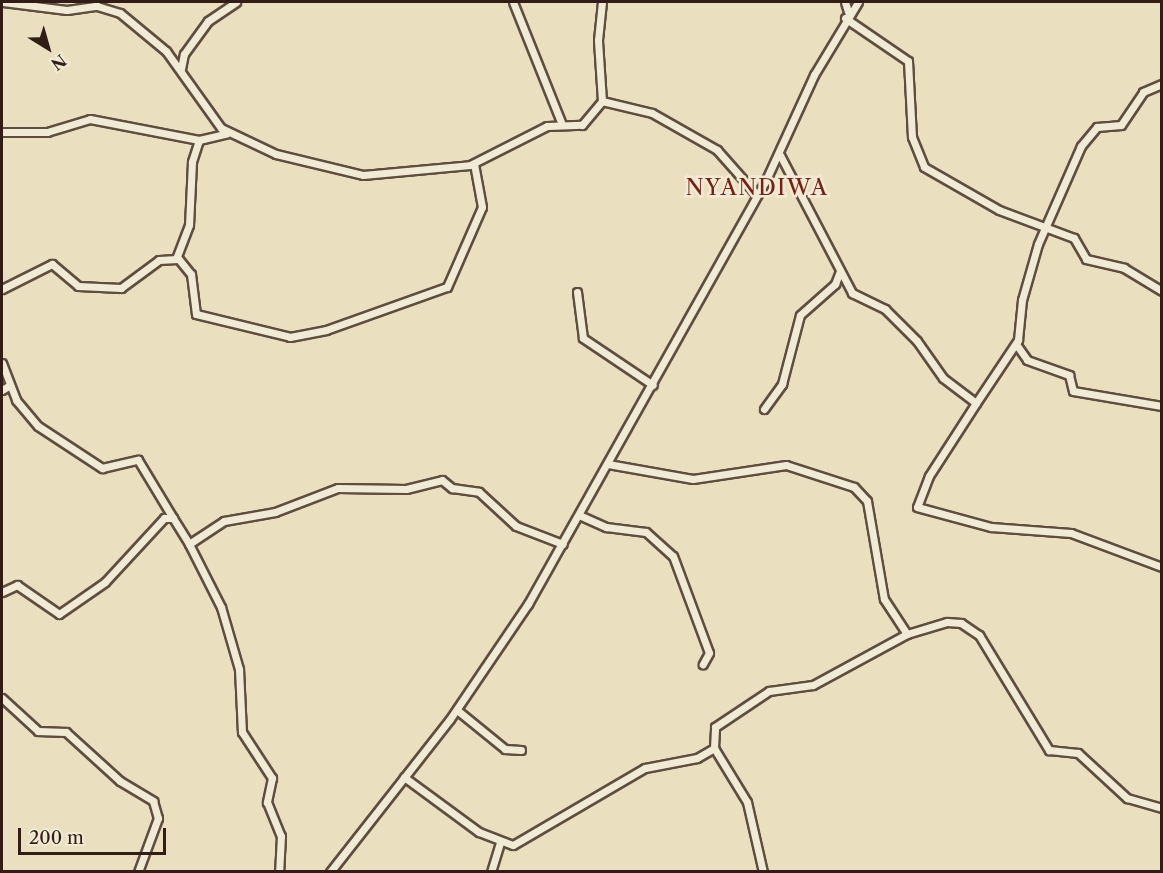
<!DOCTYPE html>
<html>
<head>
<meta charset="utf-8">
<style>
	body { margin:0 }
	#map { position:relative; width:1163px; height:873px; overflow:hidden; background:#eae0bf; font-family:"Libre Caslon Text",serif }
	div>[style] { position:absolute }
	[style*='--x'] { left:calc(var(--x)*1px); top:calc(var(--y)*1px); width:calc(var(--w)*1px); rotate:calc(var(--a)*1deg) }
	.roads { filter:drop-shadow(2px 0 #5f4e40) drop-shadow(-2px 0 #5f4e40) drop-shadow(0 2px #5f4e40) drop-shadow(0 -2px #5f4e40) }
	.minor>* { height:7px; margin:-3.5px; padding:0 3.5px; transform-origin:3.5px; border-radius:3.5px; background:#f1ebd5 }
	span { translate:-50% -50%; white-space:nowrap; text-align:center; line-height:1.15; -webkit-text-stroke:5px #f1ebd5; paint-order:stroke }
	.quarter-label { font-size:22px; color:#7a1f14; letter-spacing:1.5px }
	.frame { position:absolute; inset:0; border:3px solid #311d16; pointer-events:none }
	.north { position:absolute; left:18px; top:18px; width:60px; height:60px; -webkit-text-stroke:4px #f1ebd5; paint-order:stroke; rotate:143deg; font-size:16px; font-weight:700; line-height:24px; text-align:center; color:#311d16 }
	.north::after { content:''; display:block; margin:auto; width:21px; height:27px; background:#311d16; clip-path:polygon(50% 0,100% 100%,50% 72%,0 100%) }
	.scale { position:absolute; left:18px; top:828px; width:148px; height:27px; box-sizing:border-box; border:3px solid #311d16; border-top:0; padding-left:8px; font-size:18px; line-height:21px; white-space:nowrap; color:#311d16; -webkit-text-stroke:4px #f1ebd5; paint-order:stroke }
</style>
</head>
<body>
<div id="map">
	<div class="roads">
		<div class="minor">
			<div style="--x:3;--y:2;--w:64;--a:7.1"></div>
			<div style="--x:67;--y:10;--w:30;--a:-8"></div>
			<div style="--x:97;--y:6;--w:24;--a:17"></div>
			<div style="--x:120;--y:13;--w:60;--a:39.6"></div>
			<div style="--x:166;--y:51;--w:95;--a:54.5"></div>
			<div style="--x:221;--y:128;--w:61;--a:25.3"></div>
			<div style="--x:276;--y:154;--w:89;--a:13.6"></div>
			<div style="--x:363;--y:175;--w:107;--a:-5.3"></div>
			<div style="--x:470;--y:165;--w:86;--a:-26.9"></div>
			<div style="--x:547;--y:126;--w:35;--a:-2"></div>
			<div style="--x:582;--y:125;--w:31;--a:-50"></div>
			<div style="--x:602;--y:101;--w:51;--a:13.5"></div>
			<div style="--x:652;--y:113;--w:75;--a:29.6"></div>
			<div style="--x:717;--y:150;--w:60;--a:48.4"></div>
			<div style="--x:513;--y:2;--w:129;--a:68.2"></div>
			<div style="--x:845;--y:2;--w:10;--a:73"></div>
			<div style="--x:845;--y:18;--w:76;--a:34.3"></div>
			<div style="--x:908;--y:61;--w:76;--a:87"></div>
			<div style="--x:912;--y:137;--w:32;--a:68"></div>
			<div style="--x:924;--y:167;--w:86;--a:29.8"></div>
			<div style="--x:999;--y:210;--w:80;--a:20.5"></div>
			<div style="--x:1074;--y:238;--w:24;--a:60"></div>
			<div style="--x:1086;--y:259;--w:39;--a:13"></div>
			<div style="--x:1124;--y:268;--w:44;--a:31.2"></div>
			<div style="--x:181;--y:69;--w:15;--a:-79"></div>
			<div style="--x:184;--y:54;--w:41;--a:-54"></div>
			<div style="--x:208;--y:21;--w:34;--a:-34"></div>
			<div style="--x:602;--y:101;--w:61;--a:-93.8"></div>
			<div style="--x:598;--y:40;--w:38;--a:-84"></div>
			<div style="--x:2;--y:132;--w:45;--a:0"></div>
			<div style="--x:47;--y:132;--w:45;--a:-16.8"></div>
			<div style="--x:90;--y:119;--w:111;--a:10.9"></div>
			<div style="--x:199;--y:140;--w:28;--a:-13"></div>
			<div style="--x:199;--y:140;--w:23;--a:108"></div>
			<div style="--x:192;--y:162;--w:63;--a:92.7"></div>
			<div style="--x:189;--y:225;--w:34;--a:111"></div>
			<div style="--x:177;--y:257;--w:22;--a:51"></div>
			<div style="--x:191;--y:274;--w:40;--a:82.9"></div>
			<div style="--x:196;--y:314;--w:97;--a:13.7"></div>
			<div style="--x:290;--y:337;--w:37;--a:-11"></div>
			<div style="--x:326;--y:330;--w:128;--a:-19.6"></div>
			<div style="--x:447;--y:287;--w:87;--a:-66.4"></div>
			<div style="--x:482;--y:207;--w:44;--a:-100.5"></div>
			<div style="--x:780;--y:155;--w:156;--a:62.4"></div>
			<div style="--x:852;--y:293;--w:37;--a:26"></div>
			<div style="--x:885;--y:309;--w:45;--a:45"></div>
			<div style="--x:917;--y:341;--w:45;--a:54.9"></div>
			<div style="--x:943;--y:378;--w:41;--a:37.1"></div>
			<div style="--x:976;--y:403;--w:87;--a:122.8"></div>
			<div style="--x:929;--y:476;--w:33;--a:111"></div>
			<div style="--x:917;--y:507;--w:77;--a:15.1"></div>
			<div style="--x:991;--y:527;--w:80;--a:4.3"></div>
			<div style="--x:1071;--y:533;--w:97;--a:20.5"></div>
			<div style="--x:2;--y:289;--w:56;--a:-26.6"></div>
			<div style="--x:52;--y:264;--w:34;--a:40"></div>
			<div style="--x:78;--y:286;--w:43;--a:2.7"></div>
			<div style="--x:121;--y:288;--w:47;--a:-36.4"></div>
			<div style="--x:159;--y:260;--w:18;--a:-3"></div>
			<div style="--x:577;--y:292;--w:46;--a:82.6"></div>
			<div style="--x:583;--y:338;--w:84;--a:33.9"></div>
			<div style="--x:1016;--y:344;--w:19;--a:55"></div>
			<div style="--x:1027;--y:360;--w:45;--a:19.7"></div>
			<div style="--x:1069;--y:375;--w:16;--a:76"></div>
			<div style="--x:1073;--y:391;--w:90;--a:9.6"></div>
			<div style="--x:2;--y:363;--w:40;--a:69"></div>
			<div style="--x:16;--y:400;--w:34;--a:50"></div>
			<div style="--x:38;--y:426;--w:77;--a:33.3"></div>
			<div style="--x:102;--y:468;--w:37;--a:-13"></div>
			<div style="--x:138;--y:460;--w:68;--a:58.9"></div>
			<div style="--x:2;--y:390;--w:9;--a:-32"></div>
			<div style="--x:976;--y:403;--w:76;--a:-56.3"></div>
			<div style="--x:1018;--y:340;--w:40;--a:-84.3"></div>
			<div style="--x:1022;--y:300;--w:58;--a:-74.1"></div>
			<div style="--x:1038;--y:244;--w:107;--a:-66.3"></div>
			<div style="--x:1081;--y:146;--w:25;--a:-50"></div>
			<div style="--x:1097;--y:127;--w:24;--a:-5"></div>
			<div style="--x:1121;--y:125;--w:40;--a:-56"></div>
			<div style="--x:1143;--y:92;--w:21;--a:-23"></div>
			<div style="--x:764;--y:409;--w:31;--a:-54"></div>
			<div style="--x:782;--y:384;--w:71;--a:-75.4"></div>
			<div style="--x:800;--y:315;--w:47;--a:-41.5"></div>
			<div style="--x:835;--y:284;--w:14;--a:-69"></div>
			<div style="--x:608;--y:464;--w:86;--a:10"></div>
			<div style="--x:693;--y:479;--w:94;--a:-8.6"></div>
			<div style="--x:786;--y:465;--w:71;--a:17.9"></div>
			<div style="--x:854;--y:487;--w:19;--a:47"></div>
			<div style="--x:867;--y:501;--w:99;--a:80.2"></div>
			<div style="--x:884;--y:599;--w:42;--a:56.7"></div>
			<div style="--x:579;--y:515;--w:30;--a:24"></div>
			<div style="--x:606;--y:527;--w:40;--a:7.1"></div>
			<div style="--x:646;--y:532;--w:36;--a:42"></div>
			<div style="--x:673;--y:556;--w:103;--a:69.6"></div>
			<div style="--x:709;--y:653;--w:13;--a:119"></div>
			<div style="--x:189;--y:544;--w:71;--a:63.1"></div>
			<div style="--x:221;--y:607;--w:65;--a:73.8"></div>
			<div style="--x:239;--y:669;--w:63;--a:87.3"></div>
			<div style="--x:242;--y:732;--w:55;--a:56.9"></div>
			<div style="--x:272;--y:778;--w:25;--a:102"></div>
			<div style="--x:267;--y:802;--w:37;--a:68"></div>
			<div style="--x:281;--y:836;--w:36;--a:93"></div>
			<div style="--x:2;--y:592;--w:17;--a:-25"></div>
			<div style="--x:17;--y:585;--w:51;--a:34.6"></div>
			<div style="--x:59;--y:614;--w:56;--a:-34.8"></div>
			<div style="--x:105;--y:582;--w:87;--a:-47.3"></div>
			<div style="--x:164;--y:518;--w:9;--a:0"></div>
			<div style="--x:173;--y:518;--w:31;--a:58"></div>
			<div style="--x:189;--y:544;--w:42;--a:-33.3"></div>
			<div style="--x:224;--y:521;--w:52;--a:-10"></div>
			<div style="--x:275;--y:512;--w:67;--a:-20.9"></div>
			<div style="--x:338;--y:488;--w:68;--a:0.8"></div>
			<div style="--x:406;--y:489;--w:37;--a:-14"></div>
			<div style="--x:442;--y:480;--w:13;--a:39"></div>
			<div style="--x:452;--y:488;--w:27;--a:8"></div>
			<div style="--x:479;--y:492;--w:50;--a:42.6"></div>
			<div style="--x:516;--y:526;--w:50;--a:21"></div>
			<div style="--x:2;--y:698;--w:49;--a:42.5"></div>
			<div style="--x:38;--y:731;--w:28;--a:2"></div>
			<div style="--x:66;--y:732;--w:73;--a:42.2"></div>
			<div style="--x:120;--y:781;--w:39;--a:31"></div>
			<div style="--x:153;--y:801;--w:18;--a:74"></div>
			<div style="--x:158;--y:818;--w:58;--a:110.3"></div>
			<div style="--x:457;--y:710;--w:62;--a:39.1"></div>
			<div style="--x:505;--y:749;--w:16;--a:4"></div>
			<div style="--x:404;--y:777;--w:93;--a:36.3"></div>
			<div style="--x:479;--y:832;--w:36;--a:21"></div>
			<div style="--x:513;--y:845;--w:153;--a:-30.3"></div>
			<div style="--x:645;--y:768;--w:53;--a:-10.9"></div>
			<div style="--x:697;--y:758;--w:20;--a:-30"></div>
			<div style="--x:330;--y:872;--w:194;--a:-51.9"></div>
			<div style="--x:450;--y:719;--w:139;--a:-55.9"></div>
			<div style="--x:528;--y:604;--w:484;--a:-60.7"></div>
			<div style="--x:765;--y:182;--w:118;--a:-65.4"></div>
			<div style="--x:814;--y:75;--w:85;--a:-58.9"></div>
			<div style="--x:491;--y:872;--w:31;--a:-73"></div>
			<div style="--x:763;--y:872;--w:72;--a:-102.9"></div>
			<div style="--x:747;--y:802;--w:63;--a:-121.4"></div>
			<div style="--x:714;--y:748;--w:21;--a:-87"></div>
			<div style="--x:715;--y:727;--w:65;--a:-33.7"></div>
			<div style="--x:769;--y:691;--w:44;--a:-7.8"></div>
			<div style="--x:813;--y:685;--w:107;--a:-28.5"></div>
			<div style="--x:907;--y:634;--w:42;--a:-16.7"></div>
			<div style="--x:947;--y:622;--w:14;--a:4"></div>
			<div style="--x:961;--y:623;--w:22;--a:34"></div>
			<div style="--x:979;--y:635;--w:135;--a:58.7"></div>
			<div style="--x:1049;--y:750;--w:29;--a:6"></div>
			<div style="--x:1078;--y:753;--w:67;--a:42.6"></div>
			<div style="--x:1127;--y:798;--w:36;--a:16"></div>
		</div>
	</div>
	<div class="quarter-label">
		<span style="left:757px;top:188px">NYANDIWA</span>
	</div>
	<div class="frame"></div>
	<div class="north">N</div>
	<div class="scale">200 m</div>
</div>
</body>
</html>
